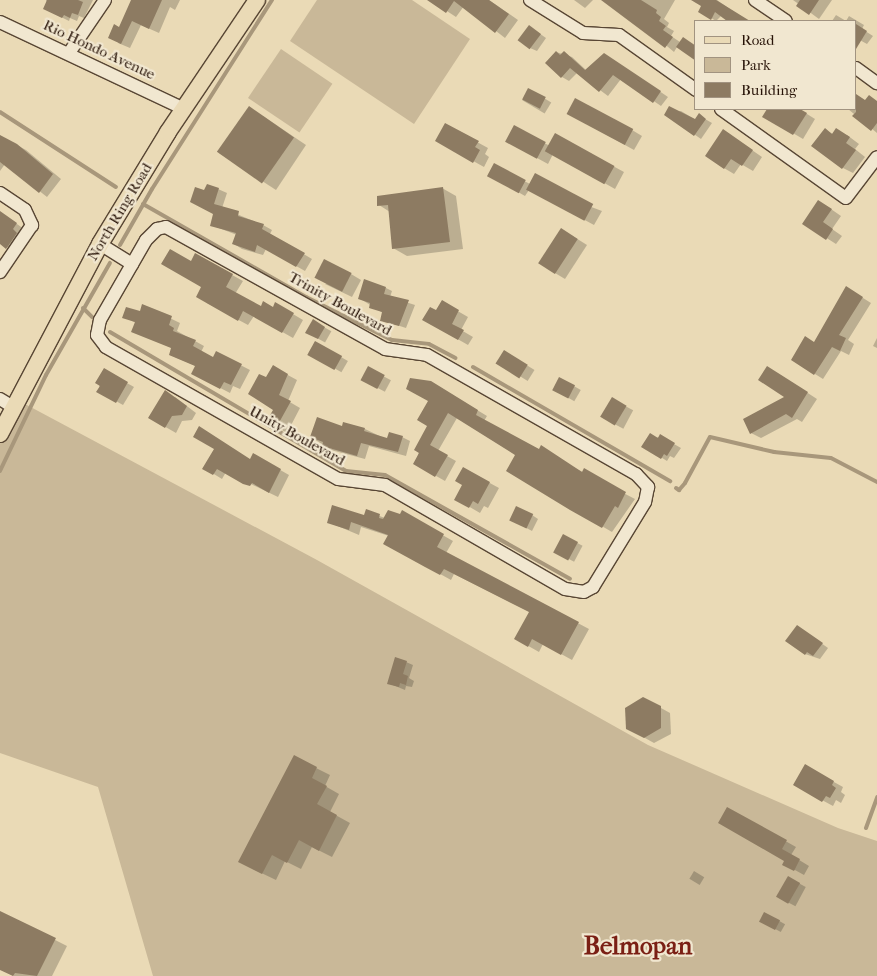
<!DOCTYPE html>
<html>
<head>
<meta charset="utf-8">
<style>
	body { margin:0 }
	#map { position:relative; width:877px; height:976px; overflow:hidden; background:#eadab6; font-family:"IM FELL French Canon",serif }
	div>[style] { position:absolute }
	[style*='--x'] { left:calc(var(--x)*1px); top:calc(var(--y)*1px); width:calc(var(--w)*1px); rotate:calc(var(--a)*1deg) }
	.green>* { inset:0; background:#c9b898; transform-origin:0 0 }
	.shadow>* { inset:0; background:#0003; transform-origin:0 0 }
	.stream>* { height:4px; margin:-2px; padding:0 2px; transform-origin:2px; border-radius:2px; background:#a8977b }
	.building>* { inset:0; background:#8d7b62; transform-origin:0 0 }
	.roads { filter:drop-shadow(1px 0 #584634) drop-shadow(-1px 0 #584634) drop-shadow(0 1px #584634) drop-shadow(0 -1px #584634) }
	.minor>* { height:12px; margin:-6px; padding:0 6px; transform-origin:6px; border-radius:6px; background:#f1e7d0 }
	.major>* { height:16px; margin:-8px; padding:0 8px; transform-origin:8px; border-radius:8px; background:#eadab6 }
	span { translate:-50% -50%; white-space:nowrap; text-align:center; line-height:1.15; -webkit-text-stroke:4.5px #f1e7d0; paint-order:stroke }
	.street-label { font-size:15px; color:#281408 }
	.town-label { font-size:25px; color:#7a1f14; font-weight:700 }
	.legend { position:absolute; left:694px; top:20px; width:162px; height:90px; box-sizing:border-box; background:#f1e7d0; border:1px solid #a19380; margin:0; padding:6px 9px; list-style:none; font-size:15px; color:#281408 }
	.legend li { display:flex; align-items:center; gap:10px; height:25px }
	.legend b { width:25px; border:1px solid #a19380 }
</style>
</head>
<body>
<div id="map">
	<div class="green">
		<div style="clip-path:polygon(317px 0,412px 0,470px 39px,414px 124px,290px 41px)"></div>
		<div style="left:281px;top:49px;width:62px;height:59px;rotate:34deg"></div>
		<div style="clip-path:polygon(25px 404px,317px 560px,648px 745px,838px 828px,877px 841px,877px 976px,153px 976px,98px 787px,0 753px,0 434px)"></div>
	</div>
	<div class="shadow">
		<div style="clip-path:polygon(46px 0,93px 0,84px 18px,79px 16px,77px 21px,70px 18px,69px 21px,51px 12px)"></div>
		<div style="clip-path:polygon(134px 0,180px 0,175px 10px,170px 7px,159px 33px,141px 25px,130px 48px,118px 43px,120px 28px)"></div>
		<div style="clip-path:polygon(430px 0,489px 0,518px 20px,505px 38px,464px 6px,456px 17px)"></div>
		<div style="clip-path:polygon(574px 0,593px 0,585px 8px)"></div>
		<div style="clip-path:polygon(612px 0,675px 0,664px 19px,669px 23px,667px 27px,674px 31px,671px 36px,680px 42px,674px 52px)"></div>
		<div style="clip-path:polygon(693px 0,717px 0,747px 21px,730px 21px,722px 15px,716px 21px,700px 11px,703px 6px)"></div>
		<div style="clip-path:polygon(793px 0,832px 0,819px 19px)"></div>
		<div style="clip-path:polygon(836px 15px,846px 21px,849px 16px,864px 25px,862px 29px,873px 36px,867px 44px,856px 38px,856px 21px,832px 21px)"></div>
		<div style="clip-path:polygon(536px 31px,546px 38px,537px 51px,530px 48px)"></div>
		<div style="clip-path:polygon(556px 52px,572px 57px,586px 70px,612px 59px,668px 97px,661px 106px,621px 79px,608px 96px,577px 73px,569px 81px,562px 77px)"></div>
		<div style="left:529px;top:89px;width:26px;height:13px;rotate:31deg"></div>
		<div style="clip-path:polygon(856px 95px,866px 101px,877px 101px,877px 133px,848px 109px,856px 109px)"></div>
		<div style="clip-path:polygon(768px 109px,799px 109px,815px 119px,803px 139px,764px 116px)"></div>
		<div style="clip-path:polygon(681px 111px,696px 120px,705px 119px,712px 123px,701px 139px,665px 114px)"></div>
		<div style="clip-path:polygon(263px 116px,306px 145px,276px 190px,219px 153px)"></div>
		<div style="clip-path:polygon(578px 119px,632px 130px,642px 136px,634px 150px)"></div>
		<div style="clip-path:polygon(446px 125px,488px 148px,485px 154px,489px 157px,484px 167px,437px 141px)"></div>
		<div style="clip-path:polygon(514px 127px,550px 146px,556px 135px,624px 172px,615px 189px,553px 154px,548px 164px,515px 146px)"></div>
		<div style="clip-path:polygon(825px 130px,833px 134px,847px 135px,859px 144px,855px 149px,865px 157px,853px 173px,843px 168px)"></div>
		<div style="clip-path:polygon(0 136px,26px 150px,61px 179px,47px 197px,5px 164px,0 171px)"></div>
		<div style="clip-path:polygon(733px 137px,762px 157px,753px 171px,741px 164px,734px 174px,724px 168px)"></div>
		<div style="clip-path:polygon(494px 165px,530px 184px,602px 211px,594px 225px,529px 190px,525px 196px,488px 175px)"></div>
		<div style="clip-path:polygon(442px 188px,456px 196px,463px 249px,407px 256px,393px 248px,390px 212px,379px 205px)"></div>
		<div style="clip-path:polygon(218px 189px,227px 193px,222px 208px,263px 225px,272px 230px,270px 234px,312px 259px,305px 271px,266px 249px,263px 255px,242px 249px,234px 244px,237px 235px,211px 225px,215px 214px,205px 192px)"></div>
		<div style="clip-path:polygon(828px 207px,841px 216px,832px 229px,842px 236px,836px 244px,803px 223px)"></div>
		<div style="clip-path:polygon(0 212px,24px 229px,15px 252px,0 243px)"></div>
		<div style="clip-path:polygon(571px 235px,587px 245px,565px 279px,555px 273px)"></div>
		<div style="clip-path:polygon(196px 255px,243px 281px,235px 294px,261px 308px,273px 308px,276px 304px,303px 320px,293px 338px,254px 316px,248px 325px,207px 303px,192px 263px)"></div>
		<div style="clip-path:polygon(351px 274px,361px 280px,352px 297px,325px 284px)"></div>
		<div style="clip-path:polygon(386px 288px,392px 291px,390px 297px,415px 305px,406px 328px,381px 320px,383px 313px,359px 298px)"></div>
		<div style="clip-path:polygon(855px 293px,871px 303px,848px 340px,854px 344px,849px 355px,841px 351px,823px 379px,815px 374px,814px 343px)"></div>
		<div style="clip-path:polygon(442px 302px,468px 317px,461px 330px,473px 337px,468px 345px,424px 320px,437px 312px)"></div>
		<div style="clip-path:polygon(143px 305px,180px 323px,177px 331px,204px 346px,201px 352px,214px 359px,217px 353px,250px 370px,240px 389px,233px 386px,230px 393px,201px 378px,196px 366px,170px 355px,172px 348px,133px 331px,136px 323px,124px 317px,140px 313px)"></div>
		<div style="left:313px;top:321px;width:21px;height:13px;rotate:29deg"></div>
		<div style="clip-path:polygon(877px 338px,877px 348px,873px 346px)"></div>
		<div style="left:315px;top:342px;width:38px;height:13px;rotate:30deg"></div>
		<div style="left:504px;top:351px;width:36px;height:13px;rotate:32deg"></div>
		<div style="clip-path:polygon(273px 367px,297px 380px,288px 401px,300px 408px,287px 433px,268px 422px,274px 409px,266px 379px)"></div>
		<div style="left:368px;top:368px;width:26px;height:13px;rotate:28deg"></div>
		<div style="clip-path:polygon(104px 370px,134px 387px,123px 405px,98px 391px)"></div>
		<div style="clip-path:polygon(777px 373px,817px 399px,802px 422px,797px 419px,761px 438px,751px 433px,786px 397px)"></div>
		<div style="left:560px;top:378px;width:24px;height:13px;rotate:30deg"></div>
		<div style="clip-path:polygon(441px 388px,487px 416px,484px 421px,635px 499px,612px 532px,507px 471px,516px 455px,457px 418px,438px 451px,456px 461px,445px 481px,415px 464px)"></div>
		<div style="clip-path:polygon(175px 397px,196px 413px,192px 420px,182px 421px,176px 433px,150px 418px)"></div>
		<div style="left:612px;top:399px;width:24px;height:21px;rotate:28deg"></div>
		<div style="clip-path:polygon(343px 428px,365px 429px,388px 440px,402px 437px,410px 441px,406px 456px,369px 446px,365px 459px,331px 450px,311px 437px)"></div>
		<div style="clip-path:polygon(660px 436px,681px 448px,674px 458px,670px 456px,667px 461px,643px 446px)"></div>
		<div style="clip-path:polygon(216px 449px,250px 461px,254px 455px,289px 475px,278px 497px,226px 472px,222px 479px,204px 468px)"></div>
		<div style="clip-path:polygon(464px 469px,499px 488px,488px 508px,484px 506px,480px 513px,456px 499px,464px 484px)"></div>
		<div style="clip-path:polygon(366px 511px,385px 518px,400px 516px,402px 512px,453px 541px,446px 553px,589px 629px,572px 660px,543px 644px,539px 652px,516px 639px,530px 612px,454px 574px,451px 580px,395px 549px,389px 536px,361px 527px,359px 535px,328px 522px,365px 516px)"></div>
		<div style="clip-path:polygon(532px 515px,538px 519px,532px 531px,510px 519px)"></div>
		<div style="left:564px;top:536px;width:21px;height:18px;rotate:28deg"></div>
		<div style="clip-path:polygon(803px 630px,828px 648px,820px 659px,805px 654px)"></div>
		<div style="clip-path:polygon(406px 662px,413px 665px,409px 678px,414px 681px,412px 687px,406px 686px,405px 690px,388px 683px)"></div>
		<div style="clip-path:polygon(643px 698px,670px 713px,671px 734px,654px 743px,627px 728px)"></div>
		<div style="clip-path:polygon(294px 757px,330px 775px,325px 786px,339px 794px,330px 812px,350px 823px,332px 857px,312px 847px,301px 869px,285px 861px,276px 880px,253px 869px)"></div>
		<div style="clip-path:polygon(805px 766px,843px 787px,841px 792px,845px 795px,841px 803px,836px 800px,833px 806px,794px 785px)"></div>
		<div style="clip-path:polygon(727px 808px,796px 847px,791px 855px,809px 866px,804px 875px,784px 864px,786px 860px)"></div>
		<div style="left:694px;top:871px;width:12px;height:9px;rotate:31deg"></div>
		<div style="left:789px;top:878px;width:19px;height:22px;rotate:28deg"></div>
		<div style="clip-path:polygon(0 912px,67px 946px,52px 976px,14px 976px,0 969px)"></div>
		<div style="left:765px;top:913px;width:23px;height:9px;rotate:29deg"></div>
	</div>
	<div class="stream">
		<div style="--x:0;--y:112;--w:138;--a:32.9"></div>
		<div style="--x:143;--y:204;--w:188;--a:29.7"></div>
		<div style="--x:306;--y:297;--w:96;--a:26.6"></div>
		<div style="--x:392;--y:340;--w:37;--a:6"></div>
		<div style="--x:429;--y:344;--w:30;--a:28"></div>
		<div style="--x:120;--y:245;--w:64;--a:-60.3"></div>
		<div style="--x:152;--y:189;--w:224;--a:-57.6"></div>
		<div style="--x:83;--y:308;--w:13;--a:45"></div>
		<div style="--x:110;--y:332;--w:274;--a:30.5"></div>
		<div style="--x:346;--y:471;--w:39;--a:6"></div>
		<div style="--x:385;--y:475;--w:212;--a:29.3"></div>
		<div style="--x:473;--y:367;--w:228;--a:30.1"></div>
		<div style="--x:0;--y:471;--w:106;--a:-64.4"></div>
		<div style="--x:46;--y:375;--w:129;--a:-60.3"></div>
		<div style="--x:676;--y:488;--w:4;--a:34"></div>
		<div style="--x:679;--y:490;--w:9;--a:-49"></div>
		<div style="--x:685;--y:483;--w:52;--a:-61.5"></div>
		<div style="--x:710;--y:437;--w:66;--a:13.2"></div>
		<div style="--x:774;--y:452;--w:57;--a:6"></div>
		<div style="--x:831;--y:458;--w:52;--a:27.6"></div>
		<div style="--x:866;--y:828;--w:33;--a:-70"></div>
	</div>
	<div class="building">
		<div style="clip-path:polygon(47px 0,78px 0,83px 2px,78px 15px,72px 13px,70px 18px,64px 15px,62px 18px,43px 9px)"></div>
		<div style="clip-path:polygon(131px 0,162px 0,149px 29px,132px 21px,121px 44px,108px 38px,114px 24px,119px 27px)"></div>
		<div style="clip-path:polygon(427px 0,489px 0,509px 14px,495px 33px,454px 1px,446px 13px)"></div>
		<div style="clip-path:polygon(601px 0,641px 0,657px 10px,656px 13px,661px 17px,659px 21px,666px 26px,663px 30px,673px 37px,665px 48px)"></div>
		<div style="clip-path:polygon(691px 0,716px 0,750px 21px,727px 21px,715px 12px,711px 20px,698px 12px,701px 6px)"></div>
		<div style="clip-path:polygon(800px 0,819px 0,809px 15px,796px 6px)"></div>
		<div style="clip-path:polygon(856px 24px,867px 31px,856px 49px)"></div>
		<div style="left:529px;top:25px;width:15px;height:19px;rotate:37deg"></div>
		<div style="clip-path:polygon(683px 37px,696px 46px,696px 61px,676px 47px)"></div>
		<div style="clip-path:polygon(556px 51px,560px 55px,564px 51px,585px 70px,604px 53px,661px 91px,653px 103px,613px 75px,599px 92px,570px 68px,561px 78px,545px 63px)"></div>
		<div style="left:528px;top:88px;width:20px;height:13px;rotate:27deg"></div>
		<div style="clip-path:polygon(856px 94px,865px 100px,869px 95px,877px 101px,877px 123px,871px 131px,852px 116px,856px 112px)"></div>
		<div style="left:575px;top:98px;width:66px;height:18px;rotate:28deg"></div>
		<div style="left:249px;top:106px;width:55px;height:56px;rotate:35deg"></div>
		<div style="clip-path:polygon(669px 106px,695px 119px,699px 113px,706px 119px,694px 136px,664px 115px)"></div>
		<div style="clip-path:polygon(767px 109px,800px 109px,807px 113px,793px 135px,762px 117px)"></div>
		<div style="clip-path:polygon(445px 123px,479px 141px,475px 147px,480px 150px,473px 163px,435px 141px)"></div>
		<div style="left:514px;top:125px;width:36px;height:19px;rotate:28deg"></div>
		<div style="clip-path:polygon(825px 128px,832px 134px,836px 128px,850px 137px,846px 143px,856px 150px,842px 169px,811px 146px)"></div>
		<div style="clip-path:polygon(723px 129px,753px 150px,742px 166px,731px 159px,724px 169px,705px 156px)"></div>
		<div style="left:555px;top:133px;width:68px;height:21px;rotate:29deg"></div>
		<div style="clip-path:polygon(0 135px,17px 144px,53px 174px,39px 193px,0 162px)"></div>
		<div style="left:494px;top:163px;width:36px;height:15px;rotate:28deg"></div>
		<div style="left:535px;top:173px;width:66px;height:19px;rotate:28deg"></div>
		<div style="clip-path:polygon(207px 184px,219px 188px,214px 204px,239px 211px,238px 216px,264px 224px,262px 229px,305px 253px,296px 267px,257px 245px,255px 252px,232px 244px,236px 233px,210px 226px,213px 214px,190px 202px,195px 187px,204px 190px)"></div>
		<div style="clip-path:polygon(443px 187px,450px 242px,392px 249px,388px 205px,377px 206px,377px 196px)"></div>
		<div style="clip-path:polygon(818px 200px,832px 209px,823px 222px,833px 229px,826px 240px,802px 224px)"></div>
		<div style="clip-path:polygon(0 211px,17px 223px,13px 229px,17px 233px,6px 249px,0 244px)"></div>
		<div style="left:561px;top:228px;width:20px;height:42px;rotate:33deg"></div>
		<div style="clip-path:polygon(170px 249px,191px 261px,195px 253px,233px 274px,226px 287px,261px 306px,263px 301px,273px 307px,275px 302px,294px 313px,282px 333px,243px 311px,238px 321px,196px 297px,201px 287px,161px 264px)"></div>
		<div style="left:324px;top:259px;width:31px;height:21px;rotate:27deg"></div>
		<div style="clip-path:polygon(364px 279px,386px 287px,384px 294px,409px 300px,399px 326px,380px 321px,382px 312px,369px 308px,370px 303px,358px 299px)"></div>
		<div style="clip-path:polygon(846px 286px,863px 297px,839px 335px,846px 338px,840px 351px,832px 347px,814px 375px,791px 360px,805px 336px,814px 342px)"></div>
		<div style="clip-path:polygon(442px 300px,459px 310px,452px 324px,464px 330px,458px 340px,422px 320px,430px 307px,436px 310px)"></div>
		<div style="clip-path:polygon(142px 304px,172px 316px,169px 325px,174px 328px,173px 331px,196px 340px,193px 346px,213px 357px,216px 351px,242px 364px,231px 385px,224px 382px,220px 389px,191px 374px,195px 366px,169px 355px,171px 348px,131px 332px,135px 322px,122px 318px,126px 307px,140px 311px)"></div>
		<div style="clip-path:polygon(313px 319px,325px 327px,318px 339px,305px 333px)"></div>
		<div style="left:315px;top:341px;width:31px;height:16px;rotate:29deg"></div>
		<div style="left:504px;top:350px;width:28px;height:16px;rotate:32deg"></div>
		<div style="clip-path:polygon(273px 365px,288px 374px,279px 395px,291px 401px,276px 428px,266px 422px,273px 410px,248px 394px,259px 374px,266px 377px)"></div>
		<div style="left:368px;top:366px;width:19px;height:16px;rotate:28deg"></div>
		<div style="clip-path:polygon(767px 366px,808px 392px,792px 418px,786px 414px,750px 434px,743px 419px,784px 397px,758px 380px)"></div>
		<div style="clip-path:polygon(104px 368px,128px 382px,116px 403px,96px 392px,100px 386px,95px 383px)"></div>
		<div style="left:559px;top:377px;width:18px;height:15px;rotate:27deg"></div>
		<div style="clip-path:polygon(410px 378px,431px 381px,478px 410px,476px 415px,539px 449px,541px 445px,582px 472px,584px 468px,626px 492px,618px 508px,615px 506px,602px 528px,570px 510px,506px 471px,515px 455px,448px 413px,430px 445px,448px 455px,435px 477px,413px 464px,419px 453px,414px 450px,427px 426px,417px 420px,428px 401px,406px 389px)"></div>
		<div style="clip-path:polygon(165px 390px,187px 406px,182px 415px,172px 416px,165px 428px,148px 418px)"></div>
		<div style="left:612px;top:397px;width:17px;height:23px;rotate:31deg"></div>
		<div style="clip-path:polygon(317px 417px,342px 426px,343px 422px,365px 428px,364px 431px,387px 438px,389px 432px,403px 436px,398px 452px,361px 443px,357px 456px,322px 446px,323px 442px,310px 437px)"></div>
		<div style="clip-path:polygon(199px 426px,250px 459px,253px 453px,281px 469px,269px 493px,252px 483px,250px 486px,243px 484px,217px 469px,213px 475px,202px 469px,214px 449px,193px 437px)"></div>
		<div style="clip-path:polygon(650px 433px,658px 438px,660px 434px,675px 443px,667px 456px,664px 454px,661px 459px,641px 447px)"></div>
		<div style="clip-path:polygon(463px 467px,490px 482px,478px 504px,473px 501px,469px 508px,454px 500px,462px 485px,455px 481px)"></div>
		<div style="clip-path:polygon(332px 505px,364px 515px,366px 509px,380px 514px,379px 518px,383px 519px,388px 510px,400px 514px,402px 510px,444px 534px,437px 547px,579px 622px,561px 655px,532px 639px,528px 647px,514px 639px,529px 612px,444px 569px,440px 575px,425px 567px,383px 544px,388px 535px,351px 522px,349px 530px,327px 523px)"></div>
		<div style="left:516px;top:506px;width:19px;height:16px;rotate:25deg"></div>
		<div style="left:563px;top:534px;width:17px;height:21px;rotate:28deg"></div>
		<div style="clip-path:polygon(797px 625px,823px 643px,813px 656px,807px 652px,805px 655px,785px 641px)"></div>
		<div style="clip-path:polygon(395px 657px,407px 661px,403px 674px,408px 676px,406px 685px,400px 683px,399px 687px,387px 684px)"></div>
		<div style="clip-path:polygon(643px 697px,661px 706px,661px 728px,644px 738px,626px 729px,625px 708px)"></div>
		<div style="clip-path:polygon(294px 755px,317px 767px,312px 778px,327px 786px,317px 804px,337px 815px,319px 851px,299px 840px,287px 863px,272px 855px,262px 874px,238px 862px)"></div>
		<div style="clip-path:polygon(805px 764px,834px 781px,832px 785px,836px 788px,830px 798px,826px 796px,822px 802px,793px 785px)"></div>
		<div style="clip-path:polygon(727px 807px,787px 840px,782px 849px,800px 859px,794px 871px,782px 865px,784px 861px,718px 823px)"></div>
		<div style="left:788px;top:876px;width:14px;height:24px;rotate:30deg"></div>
		<div style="clip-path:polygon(0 911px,56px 938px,37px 976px,15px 973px,13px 976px,0 970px)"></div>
		<div style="left:764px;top:912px;width:18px;height:11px;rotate:27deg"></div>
	</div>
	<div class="roads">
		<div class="minor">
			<div style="--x:530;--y:0;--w:62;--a:31.9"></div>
			<div style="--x:583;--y:33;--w:36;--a:3"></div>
			<div style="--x:619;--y:35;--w:95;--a:35.5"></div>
			<div style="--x:755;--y:0;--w:37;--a:34"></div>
			<div style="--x:0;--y:22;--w:204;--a:25.3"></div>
			<div style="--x:69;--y:53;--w:64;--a:-55.8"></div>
			<div style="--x:856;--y:68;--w:26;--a:36"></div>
			<div style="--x:721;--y:109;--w:153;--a:35.5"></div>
			<div style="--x:846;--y:198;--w:51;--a:-52.9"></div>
			<div style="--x:0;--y:193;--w:30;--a:34"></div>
			<div style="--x:25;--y:210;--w:17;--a:65"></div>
			<div style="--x:32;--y:225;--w:57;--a:124.2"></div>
			<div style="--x:166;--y:227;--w:251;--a:29.1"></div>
			<div style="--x:385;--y:349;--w:42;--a:8.1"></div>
			<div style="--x:427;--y:355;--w:241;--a:29.7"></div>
			<div style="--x:636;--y:474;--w:18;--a:47"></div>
			<div style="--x:648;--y:487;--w:15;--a:101"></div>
			<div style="--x:645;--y:502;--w:100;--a:121.5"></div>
			<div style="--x:593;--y:587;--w:10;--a:151"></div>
			<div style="--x:584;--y:592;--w:19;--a:-171"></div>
			<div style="--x:565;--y:589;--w:208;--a:-150"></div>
			<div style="--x:385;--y:485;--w:47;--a:-172.7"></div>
			<div style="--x:338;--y:479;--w:267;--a:-150.4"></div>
			<div style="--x:106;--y:347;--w:15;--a:-127"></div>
			<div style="--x:97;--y:335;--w:15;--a:-79"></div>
			<div style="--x:100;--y:320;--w:92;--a:-60.1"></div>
			<div style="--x:146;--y:240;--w:16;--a:-45"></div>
			<div style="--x:157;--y:229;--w:9;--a:-13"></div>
			<div style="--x:100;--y:244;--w:38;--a:32"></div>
			<div style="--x:0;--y:399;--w:15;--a:32"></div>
		</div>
		<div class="major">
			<div style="--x:0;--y:434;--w:215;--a:-62.2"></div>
			<div style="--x:100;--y:244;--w:131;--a:-58.7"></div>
			<div style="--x:168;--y:132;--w:159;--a:-56"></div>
		</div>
	</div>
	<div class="street-label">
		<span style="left:99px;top:50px;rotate:25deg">Rio Hondo Avenue</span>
		<span style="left:120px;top:212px;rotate:-59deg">North Ring Road</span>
		<span style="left:340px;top:304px;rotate:29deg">Trinity Boulevard</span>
		<span style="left:297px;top:436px;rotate:29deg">Unity Boulevard</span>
	</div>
	<div class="town-label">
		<span style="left:638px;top:946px">Belmopan</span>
	</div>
	<ul class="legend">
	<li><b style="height:6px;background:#eadab6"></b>Road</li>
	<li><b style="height:14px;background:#c9b898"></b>Park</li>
	<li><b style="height:14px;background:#8d7b62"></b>Building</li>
	</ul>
</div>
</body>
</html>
